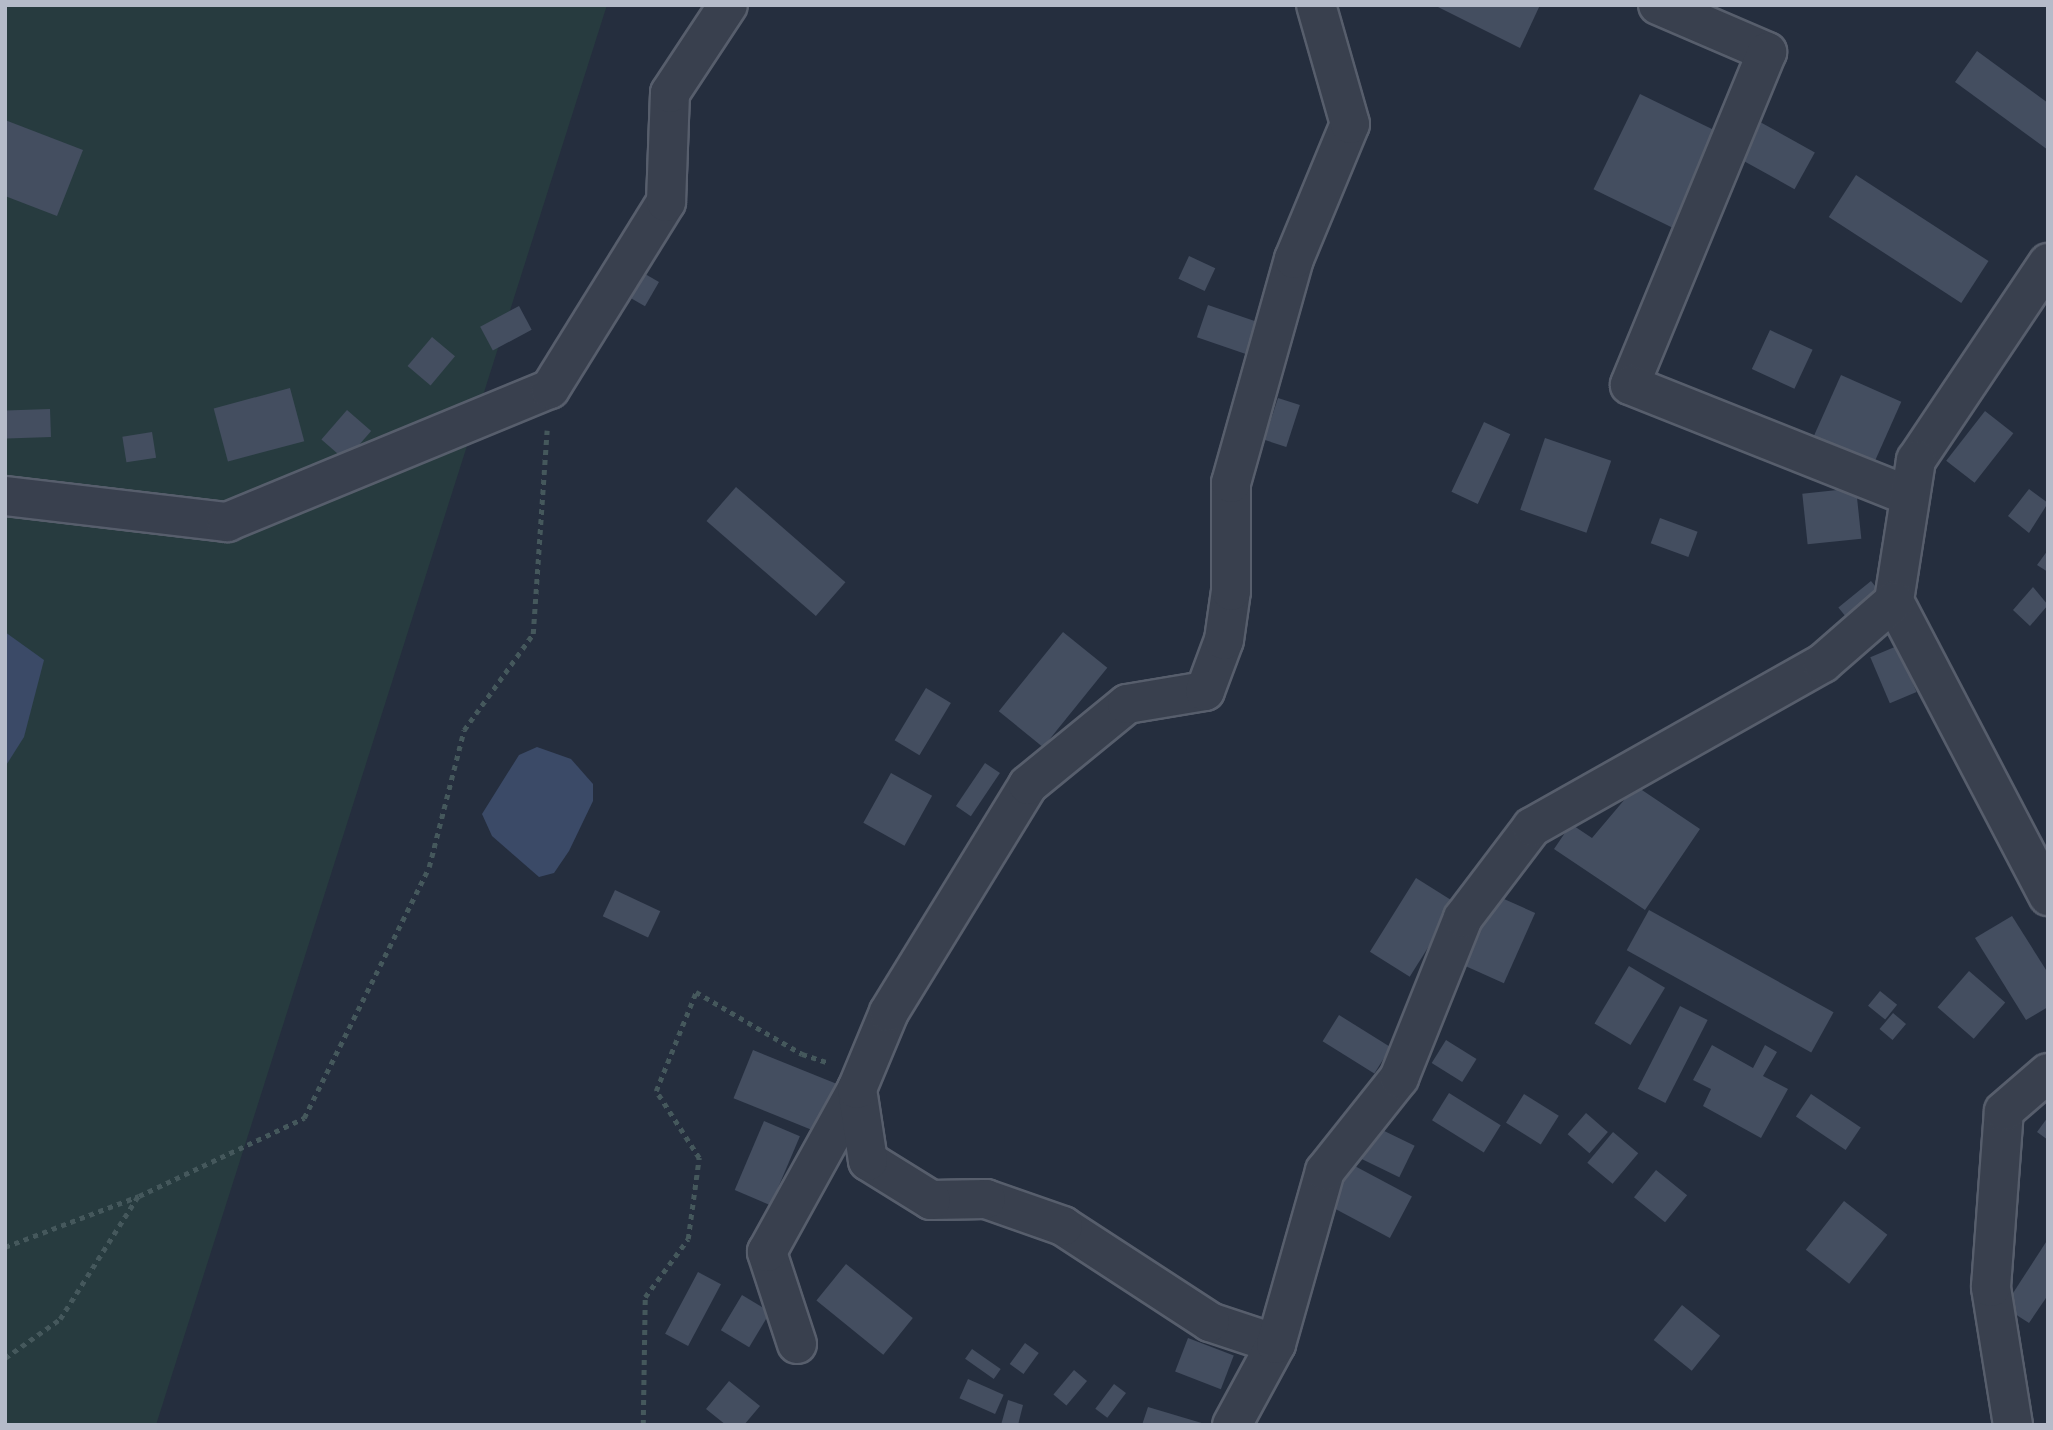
<!DOCTYPE html>
<html>
<head>
<meta charset="utf-8">
<style>
	body { margin:0 }
	#map { position:relative; width:2053px; height:1430px; overflow:hidden; background:#252e3e; font-family:Lato,sans-serif }
	div>[style] { position:absolute }
	[style*='--x'] { left:calc(var(--x)*1px); top:calc(var(--y)*1px); width:calc(var(--w)*1px); rotate:calc(var(--a)*1deg) }
	.green>* { inset:0; background:#273b3f }
	.water>* { inset:0; background:#3b4a67 }
	.building>* { inset:0; background:#444e60; transform-origin:0 0 }
	.path>* { height:4.5px; margin-top:-2.25px; transform-origin:0; background:repeating-linear-gradient(90deg,#45585c 0 5px,transparent 0 10px) }
	.roads { filter:drop-shadow(2px 0 #575e6c) drop-shadow(-2px 0 #575e6c) drop-shadow(0 2px #575e6c) drop-shadow(0 -2px #575e6c) }
	.minor>* { height:38px; margin:-19px; padding:0 19px; transform-origin:19px; border-radius:19px; background:#39404e }
	span { translate:-50% -50%; white-space:nowrap; text-align:center; line-height:1.15; -webkit-text-stroke:5px #1e2533; paint-order:stroke }
	.frame { position:absolute; inset:0; border:7px solid #b5bbc9; pointer-events:none }
</style>
</head>
<body>
<div id="map">
	<div class="green">
		<div style="clip-path:polygon(5px 5px,607px 5px,156px 1425px,5px 1425px)"></div>
	</div>
	<div class="water">
		<div style="clip-path:polygon(5px 632px,44px 660px,24px 737px,5px 767px)"></div>
		<div style="clip-path:polygon(537px 747px,571px 759px,593px 784px,593px 801px,569px 851px,554px 873px,539px 877px,492px 836px,482px 814px,519px 755px)"></div>
	</div>
	<div class="building">
		<div style="clip-path:polygon(1434px 5px,1540px 5px,1520px 48px)"></div>
		<div style="clip-path:polygon(1977px 51px,2048px 103px,2048px 150px,1955px 82px)"></div>
		<div style="left:1640px;top:94px;width:92px;height:106px;rotate:26deg"></div>
		<div style="left:1751px;top:117px;width:73px;height:42px;rotate:29deg"></div>
		<div style="clip-path:polygon(5px 120px,83px 150px,57px 216px,5px 196px)"></div>
		<div style="left:1856px;top:175px;width:158px;height:50px;rotate:33deg"></div>
		<div style="left:1189px;top:256px;width:29px;height:25px;rotate:25deg"></div>
		<div style="left:633px;top:267px;width:30px;height:28px;rotate:30deg"></div>
		<div style="left:1208px;top:305px;width:57px;height:34px;rotate:19deg"></div>
		<div style="left:519px;top:306px;width:27px;height:44px;rotate:62deg"></div>
		<div style="left:1770px;top:330px;width:47px;height:43px;rotate:25deg"></div>
		<div style="left:432px;top:337px;width:30px;height:38px;rotate:40deg"></div>
		<div style="left:1841px;top:375px;width:66px;height:70px;rotate:24deg"></div>
		<div style="left:290px;top:388px;width:55px;height:79px;rotate:75deg"></div>
		<div style="left:1278px;top:398px;width:23px;height:44px;rotate:18deg"></div>
		<div style="left:50px;top:409px;width:28px;height:44px;rotate:88deg"></div>
		<div style="left:347px;top:410px;width:32px;height:39px;rotate:41deg"></div>
		<div style="left:1985px;top:411px;width:36px;height:63px;rotate:38deg"></div>
		<div style="left:1484px;top:422px;width:29px;height:77px;rotate:25deg"></div>
		<div style="left:152px;top:432px;width:26px;height:30px;rotate:81deg"></div>
		<div style="left:1545px;top:438px;width:70px;height:76px;rotate:19deg"></div>
		<div style="left:736px;top:487px;width:145px;height:45px;rotate:41deg"></div>
		<div style="left:1856px;top:488px;width:51px;height:54px;rotate:84deg"></div>
		<div style="clip-path:polygon(2029px 489px,2048px 503px,2029px 533px,2008px 516px)"></div>
		<div style="left:1660px;top:518px;width:40px;height:27px;rotate:20deg"></div>
		<div style="clip-path:polygon(2048px 550px,2048px 572px,2037px 565px)"></div>
		<div style="left:1871px;top:581px;width:22px;height:42px;rotate:51deg"></div>
		<div style="clip-path:polygon(2033px 587px,2048px 605px,2030px 626px,2013px 610px)"></div>
		<div style="left:1063px;top:632px;width:57px;height:102px;rotate:39deg"></div>
		<div style="left:1897px;top:646px;width:50px;height:29px;rotate:67deg"></div>
		<div style="left:926px;top:688px;width:29px;height:61px;rotate:31deg"></div>
		<div style="left:985px;top:763px;width:18px;height:52px;rotate:34deg"></div>
		<div style="left:891px;top:773px;width:47px;height:57px;rotate:29deg"></div>
		<div style="clip-path:polygon(1636px 786px,1700px 829px,1645px 910px,1554px 849px,1571px 824px,1592px 838px)"></div>
		<div style="left:1416px;top:878px;width:47px;height:87px;rotate:32deg"></div>
		<div style="left:615px;top:890px;width:50px;height:29px;rotate:25deg"></div>
		<div style="left:1495px;top:895px;width:44px;height:77px;rotate:24deg"></div>
		<div style="left:1649px;top:910px;width:211px;height:46px;rotate:29deg"></div>
		<div style="clip-path:polygon(2012px 916px,2048px 973px,2048px 1007px,2026px 1020px,1975px 938px)"></div>
		<div style="left:1629px;top:966px;width:42px;height:67px;rotate:31deg"></div>
		<div style="left:1969px;top:971px;width:48px;height:48px;rotate:41deg"></div>
		<div style="left:1880px;top:991px;width:22px;height:19px;rotate:39deg"></div>
		<div style="left:1680px;top:1006px;width:31px;height:93px;rotate:27deg"></div>
		<div style="left:1893px;top:1013px;width:17px;height:21px;rotate:40deg"></div>
		<div style="left:1339px;top:1015px;width:61px;height:31px;rotate:32deg"></div>
		<div style="left:1446px;top:1040px;width:36px;height:27px;rotate:32deg"></div>
		<div style="clip-path:polygon(1712px 1045px,1753px 1068px,1765px 1045px,1777px 1052px,1763px 1076px,1788px 1089px,1761px 1138px,1703px 1106px,1711px 1089px,1693px 1080px)"></div>
		<div style="left:753px;top:1050px;width:94px;height:52px;rotate:22deg"></div>
		<div style="left:1449px;top:1093px;width:61px;height:32px;rotate:32deg"></div>
		<div style="left:1524px;top:1094px;width:41px;height:34px;rotate:32deg"></div>
		<div style="left:1811px;top:1094px;width:60px;height:27px;rotate:34deg"></div>
		<div style="left:1586px;top:1113px;width:29px;height:28px;rotate:41deg"></div>
		<div style="clip-path:polygon(2048px 1117px,2048px 1140px,2037px 1132px)"></div>
		<div style="left:764px;top:1121px;width:39px;height:75px;rotate:23deg"></div>
		<div style="left:1376px;top:1127px;width:43px;height:35px;rotate:26deg"></div>
		<div style="left:1613px;top:1132px;width:33px;height:40px;rotate:40deg"></div>
		<div style="left:1351px;top:1164px;width:69px;height:47px;rotate:28deg"></div>
		<div style="left:1656px;top:1170px;width:40px;height:35px;rotate:39deg"></div>
		<div style="left:1844px;top:1201px;width:55px;height:62px;rotate:38deg"></div>
		<div style="clip-path:polygon(2048px 1239px,2048px 1295px,2029px 1323px,2004px 1307px)"></div>
		<div style="left:846px;top:1264px;width:86px;height:47px;rotate:39deg"></div>
		<div style="left:698px;top:1272px;width:26px;height:70px;rotate:28deg"></div>
		<div style="left:742px;top:1295px;width:33px;height:41px;rotate:31deg"></div>
		<div style="left:1682px;top:1305px;width:49px;height:45px;rotate:39deg"></div>
		<div style="left:1188px;top:1338px;width:49px;height:36px;rotate:21deg"></div>
		<div style="left:1025px;top:1343px;width:17px;height:26px;rotate:36deg"></div>
		<div style="left:972px;top:1349px;width:35px;height:12px;rotate:35deg"></div>
		<div style="left:1074px;top:1370px;width:17px;height:32px;rotate:40deg"></div>
		<div style="left:968px;top:1379px;width:39px;height:21px;rotate:24deg"></div>
		<div style="clip-path:polygon(729px 1381px,760px 1406px,744px 1425px,726px 1425px,706px 1409px)"></div>
		<div style="left:1114px;top:1384px;width:15px;height:31px;rotate:37deg"></div>
		<div style="clip-path:polygon(1008px 1400px,1023px 1405px,1018px 1425px,1001px 1425px)"></div>
		<div style="clip-path:polygon(1148px 1407px,1205px 1424px,1205px 1425px,1142px 1425px)"></div>
	</div>
	<div class="path">
		<div style="--x:5;--y:1247;--w:143;--a:-20.8"></div>
		<div style="--x:139;--y:1196;--w:183;--a:-25.3"></div>
		<div style="--x:304;--y:1118;--w:280;--a:-63.5"></div>
		<div style="--x:429;--y:867;--w:141;--a:-75.7"></div>
		<div style="--x:464;--y:730;--w:118;--a:-54.3"></div>
		<div style="--x:533;--y:634;--w:204;--a:-86.1"></div>
		<div style="--x:5;--y:1358;--w:67;--a:-35.3"></div>
		<div style="--x:60;--y:1319;--w:146;--a:-57.6"></div>
		<div style="--x:643;--y:1425;--w:128;--a:-89.1"></div>
		<div style="--x:645;--y:1297;--w:72;--a:-53.4"></div>
		<div style="--x:688;--y:1239;--w:82;--a:-82.3"></div>
		<div style="--x:699;--y:1158;--w:80;--a:-122.7"></div>
		<div style="--x:656;--y:1091;--w:107;--a:-68"></div>
		<div style="--x:696;--y:992;--w:123;--a:30.3"></div>
		<div style="--x:802;--y:1054;--w:26;--a:18"></div>
	</div>
	<div class="roads">
		<div class="minor">
			<div style="--x:1658;--y:5;--w:119;--a:23.3"></div>
			<div style="--x:1767;--y:52;--w:360;--a:112.4"></div>
			<div style="--x:1630;--y:385;--w:300;--a:21.7"></div>
			<div style="--x:2048;--y:263;--w:237;--a:123.8"></div>
			<div style="--x:1916;--y:460;--w:143;--a:98.9"></div>
			<div style="--x:1894;--y:601;--w:333;--a:62.4"></div>
			<div style="--x:5;--y:496;--w:224;--a:6.7"></div>
			<div style="--x:227;--y:522;--w:349;--a:-22.4"></div>
			<div style="--x:550;--y:389;--w:220;--a:-58.2"></div>
			<div style="--x:666;--y:202;--w:109;--a:-87.9"></div>
			<div style="--x:670;--y:93;--w:105;--a:-56.6"></div>
			<div style="--x:797;--y:1344;--w:97;--a:-108.1"></div>
			<div style="--x:767;--y:1252;--w:186;--a:-61.1"></div>
			<div style="--x:1276;--y:1344;--w:70;--a:-161.6"></div>
			<div style="--x:1210;--y:1322;--w:176;--a:-146.9"></div>
			<div style="--x:1063;--y:1226;--w:82;--a:-160.7"></div>
			<div style="--x:986;--y:1199;--w:55;--a:179"></div>
			<div style="--x:931;--y:1200;--w:74;--a:-148.2"></div>
			<div style="--x:868;--y:1161;--w:73;--a:-98.7"></div>
			<div style="--x:857;--y:1089;--w:83;--a:-67.4"></div>
			<div style="--x:889;--y:1012;--w:266;--a:-58.5"></div>
			<div style="--x:1028;--y:785;--w:128;--a:-39.3"></div>
			<div style="--x:1127;--y:704;--w:79;--a:-9.5"></div>
			<div style="--x:1205;--y:691;--w:54;--a:-69.6"></div>
			<div style="--x:1224;--y:640;--w:49;--a:-81.9"></div>
			<div style="--x:1231;--y:591;--w:108;--a:-90"></div>
			<div style="--x:1231;--y:483;--w:233;--a:-74.3"></div>
			<div style="--x:1294;--y:259;--w:146;--a:-67.5"></div>
			<div style="--x:1350;--y:124;--w:124;--a:-105.9"></div>
			<div style="--x:1232;--y:1425;--w:92;--a:-61.5"></div>
			<div style="--x:1276;--y:1344;--w:180;--a:-74.2"></div>
			<div style="--x:1325;--y:1171;--w:119;--a:-51.5"></div>
			<div style="--x:1399;--y:1078;--w:172;--a:-68.2"></div>
			<div style="--x:1463;--y:918;--w:114;--a:-52.8"></div>
			<div style="--x:1532;--y:827;--w:334;--a:-29.4"></div>
			<div style="--x:1823;--y:663;--w:94;--a:-41.1"></div>
			<div style="--x:2013;--y:1425;--w:140;--a:-99.1"></div>
			<div style="--x:1991;--y:1287;--w:176;--a:-85.8"></div>
			<div style="--x:2004;--y:1111;--w:58;--a:-40.8"></div>
		</div>
	</div>
	<div class="frame"></div>
</div>
</body>
</html>
